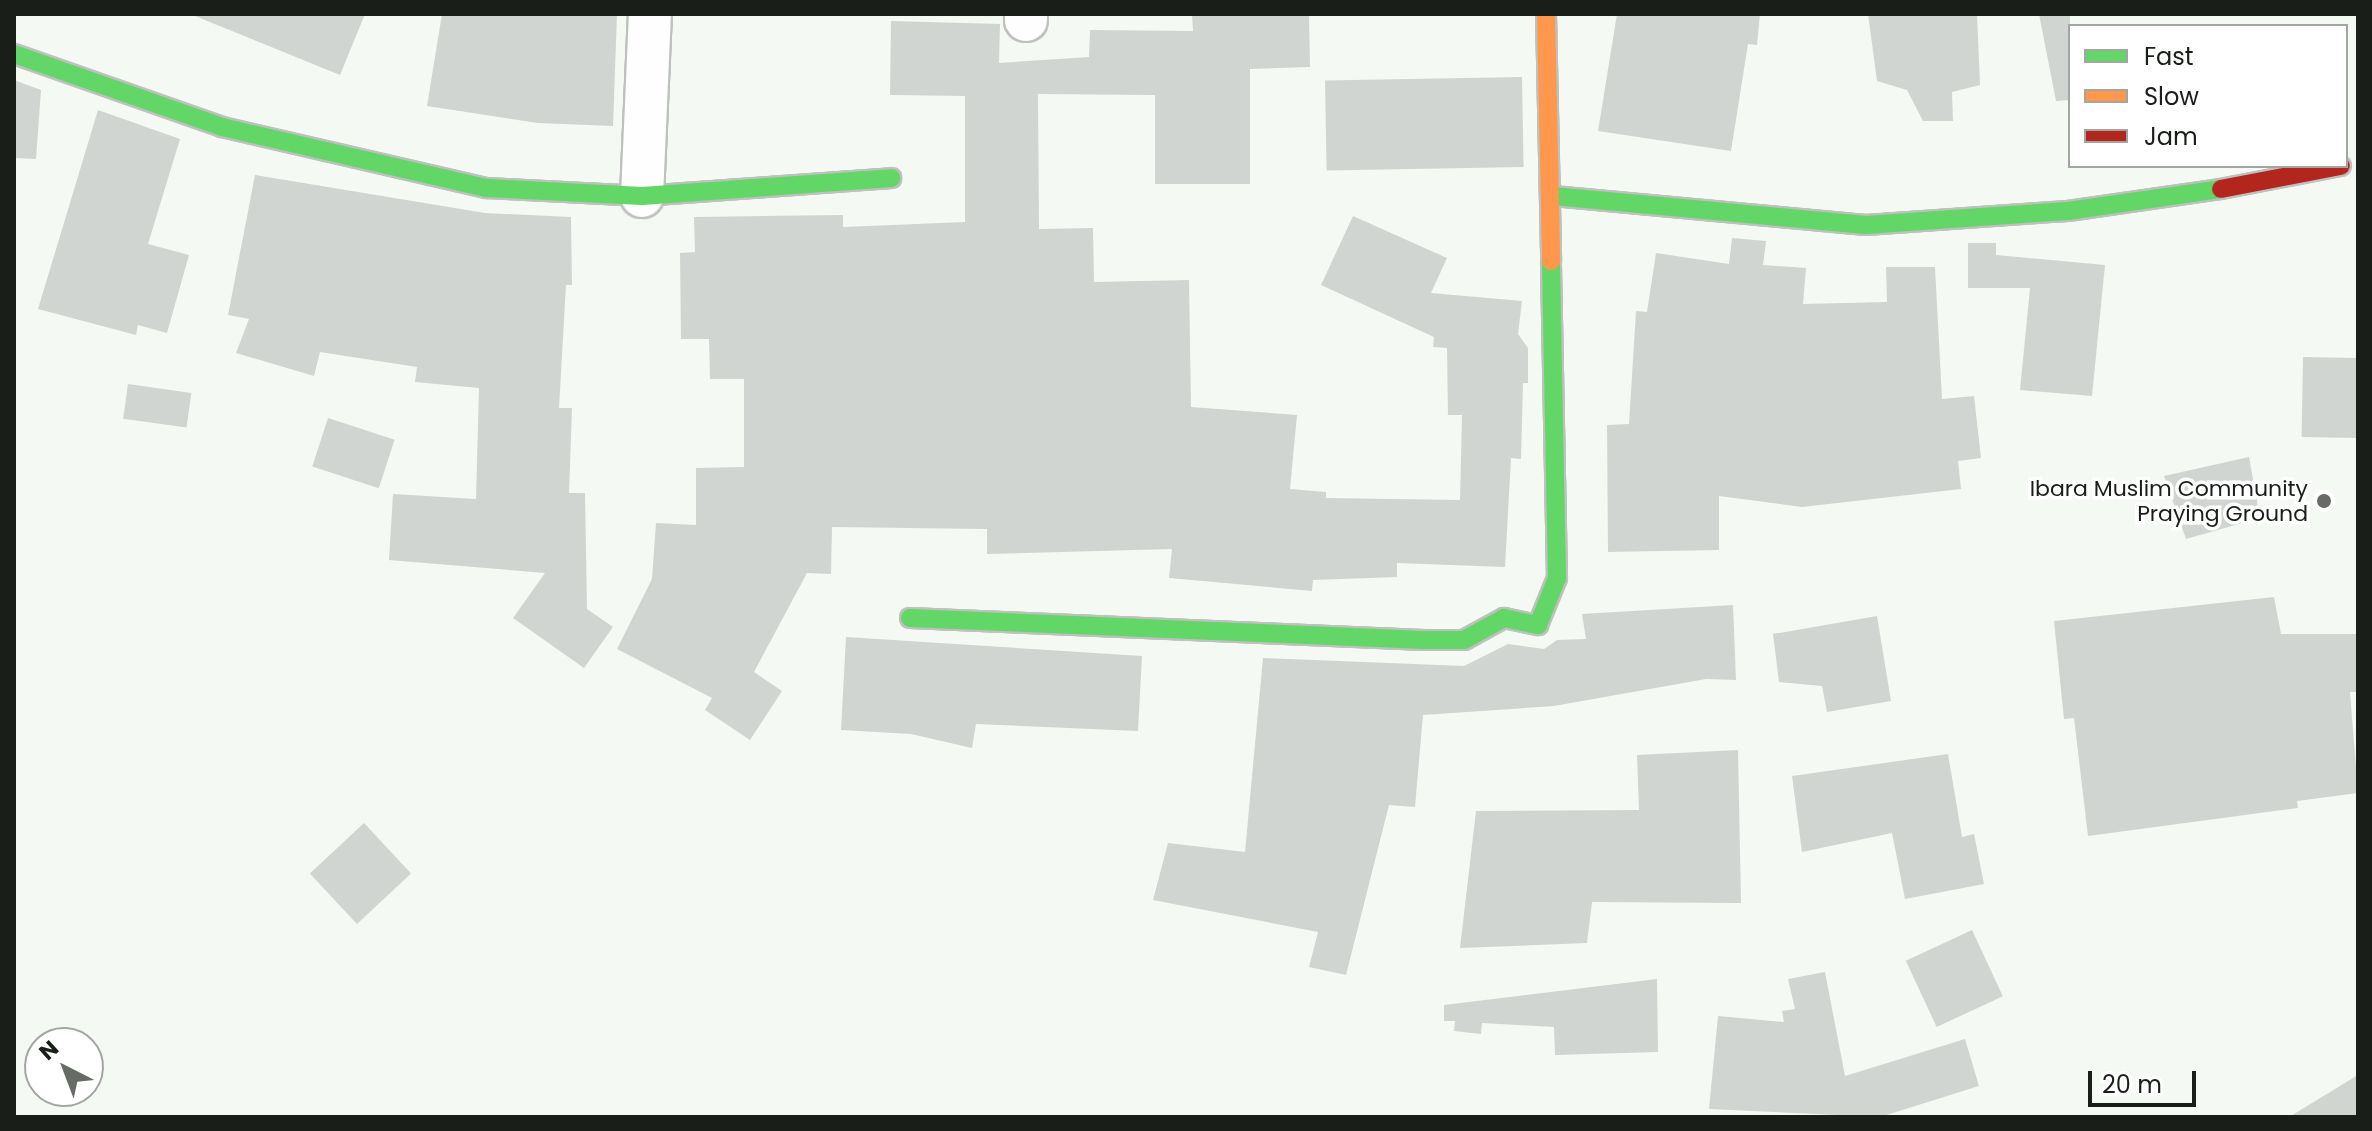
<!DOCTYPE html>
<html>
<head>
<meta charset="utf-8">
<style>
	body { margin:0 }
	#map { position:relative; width:2372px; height:1131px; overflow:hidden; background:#f4f9f3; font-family:Poppins,sans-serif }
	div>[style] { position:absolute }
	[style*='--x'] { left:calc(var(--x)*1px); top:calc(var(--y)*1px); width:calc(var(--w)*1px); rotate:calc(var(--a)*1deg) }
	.building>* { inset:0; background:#d0d5d1; transform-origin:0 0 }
	.roads { filter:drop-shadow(2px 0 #bec1bd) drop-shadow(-2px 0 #bec1bd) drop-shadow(0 2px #bec1bd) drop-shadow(0 -2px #bec1bd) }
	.street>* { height:42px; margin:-21px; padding:0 21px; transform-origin:21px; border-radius:21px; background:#fdfefd }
	.fast>* { height:18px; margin:-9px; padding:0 9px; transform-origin:9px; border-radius:9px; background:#63d668 }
	.slow>* { height:18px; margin:-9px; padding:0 9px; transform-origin:9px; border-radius:9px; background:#ff974d }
	.jam>* { height:18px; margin:-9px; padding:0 9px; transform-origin:9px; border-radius:9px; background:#b3261e }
	.dots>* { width:22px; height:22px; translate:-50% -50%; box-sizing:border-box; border:4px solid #fff; border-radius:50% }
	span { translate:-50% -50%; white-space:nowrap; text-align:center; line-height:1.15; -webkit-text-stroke:7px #fff; paint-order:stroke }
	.poi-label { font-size:22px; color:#1a1e19 }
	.right { translate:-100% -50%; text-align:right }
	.frame { position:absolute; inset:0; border:16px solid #1a1e19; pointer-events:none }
	.legend { position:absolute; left:2068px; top:24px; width:280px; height:144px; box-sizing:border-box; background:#fff; border:2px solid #a3a5a3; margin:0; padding:10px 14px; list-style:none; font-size:24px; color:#1a1e19 }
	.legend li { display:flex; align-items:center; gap:16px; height:40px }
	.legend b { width:40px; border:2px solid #a3a5a3 }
	.north { position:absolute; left:24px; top:1027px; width:80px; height:80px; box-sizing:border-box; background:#fff; border:2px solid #a3a5a3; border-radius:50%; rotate:318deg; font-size:22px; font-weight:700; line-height:32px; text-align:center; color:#1a1e19 }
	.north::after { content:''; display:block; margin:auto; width:28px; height:36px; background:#666b65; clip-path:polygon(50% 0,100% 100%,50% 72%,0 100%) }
	.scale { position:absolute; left:2088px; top:1071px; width:108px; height:36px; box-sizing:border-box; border:4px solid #1a1e19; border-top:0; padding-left:10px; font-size:24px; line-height:28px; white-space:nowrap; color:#1a1e19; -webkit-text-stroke:6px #fff; paint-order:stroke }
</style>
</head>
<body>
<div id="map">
	<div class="building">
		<div style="clip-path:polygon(190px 14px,365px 14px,340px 75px)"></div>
		<div style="clip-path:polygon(442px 14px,617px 14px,613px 126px,538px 123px,427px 106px)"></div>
		<div style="clip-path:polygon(1192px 14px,1309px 14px,1310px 67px,1250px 69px,1250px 184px,1155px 184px,1155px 95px,1038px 94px,1039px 229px,1093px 228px,1094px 282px,1189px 280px,1191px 407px,1297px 415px,1290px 489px,1326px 492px,1326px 498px,1460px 500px,1462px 415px,1448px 415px,1447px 348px,1433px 347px,1434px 337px,1321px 285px,1353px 216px,1447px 258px,1431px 293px,1522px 301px,1518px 334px,1528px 348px,1528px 383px,1523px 383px,1521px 459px,1511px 458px,1505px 567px,1397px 563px,1397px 577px,1313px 580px,1312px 591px,1169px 578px,1172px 549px,987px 554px,987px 529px,832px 527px,831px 574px,807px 573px,754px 672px,782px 691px,750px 740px,705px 710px,712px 698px,617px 649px,652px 579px,656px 523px,696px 525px,696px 468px,744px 467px,744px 379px,710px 379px,709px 339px,681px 339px,680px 253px,695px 252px,694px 217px,843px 215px,843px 227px,965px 222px,965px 96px,890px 95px,891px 21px,1000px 24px,999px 63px,1089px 57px,1090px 30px,1193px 31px)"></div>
		<div style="clip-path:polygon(1617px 14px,1760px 14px,1757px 45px,1748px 44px,1731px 151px,1598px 131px)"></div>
		<div style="clip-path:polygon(1868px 14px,1977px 14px,1980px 85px,1952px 92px,1953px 121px,1923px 121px,1907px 90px,1877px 81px)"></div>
		<div style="clip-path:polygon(2039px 14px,2070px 14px,2070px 100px,2056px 101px)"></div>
		<div style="left:1522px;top:77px;width:90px;height:197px;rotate:89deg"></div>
		<div style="clip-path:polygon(14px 80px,41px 90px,36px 159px,14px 158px)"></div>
		<div style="clip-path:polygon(98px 110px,180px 139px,148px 244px,189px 255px,167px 333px,138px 325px,136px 335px,38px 309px)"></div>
		<div style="clip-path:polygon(255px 175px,485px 213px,571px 217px,572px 285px,566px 285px,559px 408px,572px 408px,569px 493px,585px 493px,587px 609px,613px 627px,584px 668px,513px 618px,545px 573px,389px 560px,393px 494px,476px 499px,479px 388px,415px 382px,417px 367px,320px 352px,314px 376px,236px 353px,249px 319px,228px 315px)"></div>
		<div style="clip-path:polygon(1732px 238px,1766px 241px,1763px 265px,1806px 268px,1803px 304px,1887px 302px,1886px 267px,1935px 267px,1942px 399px,1974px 396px,1981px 458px,1958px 461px,1961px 489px,1802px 507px,1719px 496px,1719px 550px,1608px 552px,1607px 425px,1629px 424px,1636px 311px,1647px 312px,1656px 253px,1729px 264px)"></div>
		<div style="clip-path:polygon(1968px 243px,1996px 243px,1996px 255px,2105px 265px,2092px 396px,2020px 390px,2030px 288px,1968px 288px)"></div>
		<div style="left:2303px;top:357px;width:55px;height:80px;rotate:1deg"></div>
		<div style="left:128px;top:384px;width:64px;height:35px;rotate:8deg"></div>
		<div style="left:328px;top:418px;width:70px;height:51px;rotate:18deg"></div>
		<div style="clip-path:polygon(2249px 457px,2260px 518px,2186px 539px,2164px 476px)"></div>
		<div style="clip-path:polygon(2274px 597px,2281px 634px,2358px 634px,2358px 692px,2350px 692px,2358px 793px,2297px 801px,2298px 808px,2088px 836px,2074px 718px,2064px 719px,2054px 621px)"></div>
		<div style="clip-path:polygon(1733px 605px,1736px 680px,1706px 679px,1554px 706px,1423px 715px,1415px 807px,1389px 805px,1346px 975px,1309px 967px,1318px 932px,1153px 900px,1168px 843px,1245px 852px,1263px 658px,1464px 666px,1508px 644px,1544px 649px,1557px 640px,1586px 639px,1582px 614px)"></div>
		<div style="clip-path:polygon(1877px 616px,1891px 701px,1827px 712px,1822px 686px,1779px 682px,1773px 634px)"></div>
		<div style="clip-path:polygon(846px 637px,1142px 656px,1138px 731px,976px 724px,972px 748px,911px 734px,841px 730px)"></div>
		<div style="clip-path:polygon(1738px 750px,1741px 903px,1592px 902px,1587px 943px,1460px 948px,1476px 811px,1639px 810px,1637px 755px)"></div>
		<div style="clip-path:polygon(1948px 754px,1962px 837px,1974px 834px,1984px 884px,1905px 899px,1892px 833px,1802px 852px,1792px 776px)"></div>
		<div style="left:364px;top:823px;width:69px;height:74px;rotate:47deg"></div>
		<div style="left:1972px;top:930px;width:73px;height:73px;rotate:65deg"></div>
		<div style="clip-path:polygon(1825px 972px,1845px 1076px,1965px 1039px,1979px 1086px,1880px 1117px,1709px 1109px,1718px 1016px,1784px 1022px,1782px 1011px,1795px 1009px,1788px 979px)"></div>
		<div style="clip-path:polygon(1657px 979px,1658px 1052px,1555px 1055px,1554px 1027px,1482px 1023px,1481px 1034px,1454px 1031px,1455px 1021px,1444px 1021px,1444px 1005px)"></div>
		<div style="clip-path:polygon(2358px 1075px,2358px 1117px,2289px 1117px)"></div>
	</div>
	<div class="roads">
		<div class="street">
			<div style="--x:1026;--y:14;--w:6;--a:90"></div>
			<div style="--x:642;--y:196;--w:182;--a:-87.5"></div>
		</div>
		<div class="fast">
			<div style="--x:14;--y:54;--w:220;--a:19.3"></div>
			<div style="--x:222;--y:127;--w:272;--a:13"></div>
			<div style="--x:487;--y:188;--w:155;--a:3"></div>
			<div style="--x:642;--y:196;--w:250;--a:-4.1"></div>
			<div style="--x:1553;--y:196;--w:314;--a:5.3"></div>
			<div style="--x:1866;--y:225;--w:202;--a:-4"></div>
			<div style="--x:2068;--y:211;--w:155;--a:-8.2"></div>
			<div style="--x:910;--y:618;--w:515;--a:2.45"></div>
			<div style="--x:1425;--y:640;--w:39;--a:0"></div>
			<div style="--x:1464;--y:640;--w:46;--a:-28.8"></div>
			<div style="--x:1504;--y:618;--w:35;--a:12"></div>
			<div style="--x:1538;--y:625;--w:51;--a:-68"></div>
			<div style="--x:1557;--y:578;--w:317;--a:-91.1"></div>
		</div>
		<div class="slow">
			<div style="--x:1546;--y:14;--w:247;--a:88.8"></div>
		</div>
		<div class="jam">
			<div style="--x:2221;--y:189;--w:122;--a:-10.9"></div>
		</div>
	</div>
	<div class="dots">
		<div style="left:2324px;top:501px;background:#666b65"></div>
	</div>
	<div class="poi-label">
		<span class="right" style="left:2308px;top:501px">Ibara Muslim Community<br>Praying Ground</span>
	</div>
	<div class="frame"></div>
	<ul class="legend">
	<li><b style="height:10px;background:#63d668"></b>Fast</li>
	<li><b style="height:10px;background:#ff974d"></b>Slow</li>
	<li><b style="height:10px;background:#b3261e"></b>Jam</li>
	</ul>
	<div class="north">N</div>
	<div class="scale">20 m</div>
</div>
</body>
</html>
